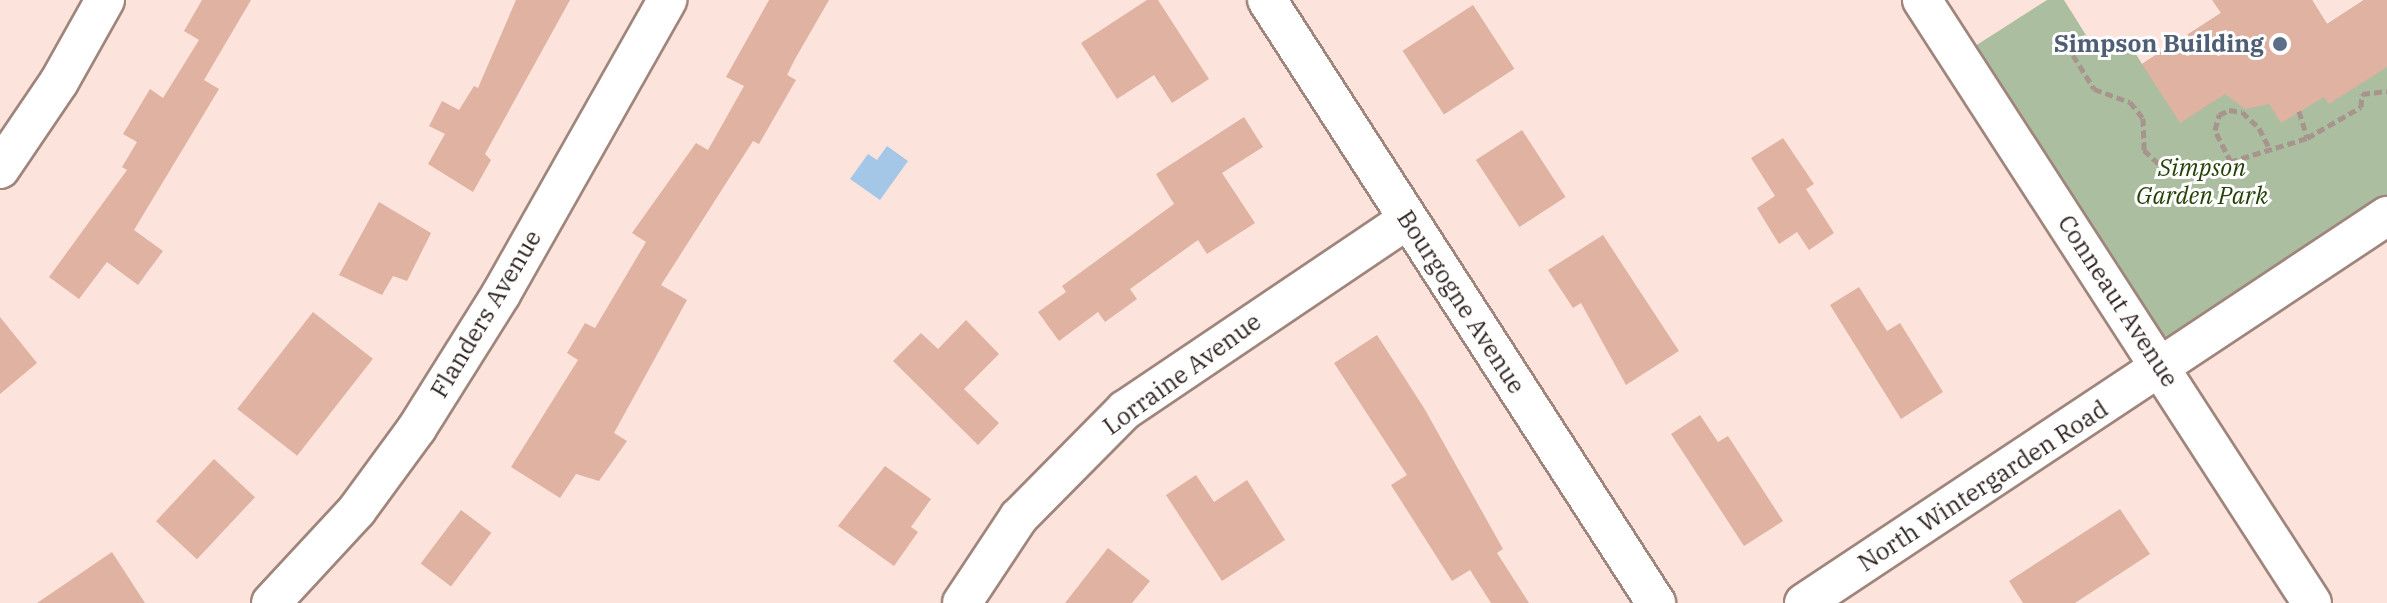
<!DOCTYPE html>
<html>
<head>
<meta charset="utf-8">
<style>
	body { margin:0 }
	#map { position:relative; width:2387px; height:603px; overflow:hidden; background:#fce4dc; font-family:"IBM Plex Serif",serif }
	div>[style] { position:absolute }
	[style*='--x'] { left:calc(var(--x)*1px); top:calc(var(--y)*1px); width:calc(var(--w)*1px); rotate:calc(var(--a)*1deg) }
	.green>* { inset:0; background:#acbea0 }
	.water>* { inset:0; background:#a4c7e7 }
	.building>* { inset:0; background:#dfb2a1; transform-origin:0 0 }
	.path>* { height:5px; margin-top:-2.5px; transform-origin:0; background:repeating-linear-gradient(90deg,#a6948d 0 8px,transparent 0 12px) }
	.roads { filter:drop-shadow(2px 0 #9f857b) drop-shadow(-2px 0 #9f857b) drop-shadow(0 2px #9f857b) drop-shadow(0 -2px #9f857b) }
	.minor>* { height:38px; margin:-19px; padding:0 19px; transform-origin:19px; border-radius:19px; background:#fff }
	.dots>* { width:22px; height:22px; translate:-50% -50%; box-sizing:border-box; border:4px solid #fff; border-radius:50% }
	span { translate:-50% -50%; white-space:nowrap; text-align:center; line-height:1.15; -webkit-text-stroke:6px #fff; paint-order:stroke }
	.service-label { font-size:24px; color:#4e5e75; font-weight:700 }
	.right { translate:-100% -50%; text-align:right }
	.park-label { font-size:24px; color:#254108; font-style:italic }
	.street-label { font-size:24px; color:#2f2420 }
</style>
</head>
<body>
<div id="map">
	<div class="green">
		<div style="clip-path:polygon(2047px 0,2064px 0,2101px 59px,2128px 41px,2142px 64px,2238px 2px,2312px 0,2327px 24px,2364px 0,2387px 0,2387px 216px,2162px 368px,1958px 57px)"></div>
	</div>
	<div class="water">
		<div style="clip-path:polygon(887px 146px,908px 161px,880px 200px,850px 179px,868px 154px,877px 160px)"></div>
	</div>
	<div class="building">
		<div style="clip-path:polygon(202px 0,251px 0,204px 80px,219px 89px,134px 230px,163px 251px,138px 285px,107px 262px,79px 299px,49px 277px,127px 170px,122px 167px,137px 142px,123px 134px,150px 89px,163px 98px,199px 40px,184px 31px)"></div>
		<div style="clip-path:polygon(516px 0,570px 0,485px 154px,491px 160px,473px 192px,428px 164px,445px 134px,429px 126px,442px 101px,459px 110px,474px 86px,478px 88px)"></div>
		<div style="clip-path:polygon(769px 0,829px 0,795px 59px,787px 75px,796px 80px,759px 144px,753px 141px,661px 285px,687px 300px,614px 433px,627px 441px,599px 481px,576px 474px,560px 498px,511px 467px,578px 360px,567px 353px,585px 323px,595px 328px,646px 242px,632px 233px,696px 143px,708px 150px,744px 86px,726px 77px)"></div>
		<div style="clip-path:polygon(1147px 0,1158px 0,1209px 79px,1172px 103px,1154px 75px,1117px 99px,1081px 43px)"></div>
		<div style="clip-path:polygon(2212px 0,2312px 0,2327px 24px,2364px 0,2387px 0,2387px 67px,2329px 104px,2324px 97px,2281px 123px,2269px 104px,2245px 109px,2225px 94px,2180px 123px,2142px 64px,2221px 13px)"></div>
		<div style="left:1473px;top:5px;width:76px;height:84px;rotate:57deg"></div>
		<div style="clip-path:polygon(1244px 117px,1263px 147px,1222px 173px,1255px 223px,1207px 254px,1198px 240px,1130px 289px,1137px 299px,1105px 322px,1098px 312px,1059px 341px,1038px 312px,1066px 292px,1062px 286px,1174px 204px,1156px 174px)"></div>
		<div style="left:1522px;top:130px;width:80px;height:55px;rotate:57deg"></div>
		<div style="clip-path:polygon(1783px 138px,1814px 184px,1806px 189px,1834px 233px,1809px 250px,1797px 232px,1779px 244px,1757px 208px,1775px 196px,1751px 158px)"></div>
		<div style="clip-path:polygon(379px 202px,431px 233px,407px 281px,393px 276px,382px 295px,339px 275px)"></div>
		<div style="clip-path:polygon(1603px 235px,1679px 351px,1626px 385px,1581px 303px,1573px 308px,1548px 270px)"></div>
		<div style="clip-path:polygon(1859px 287px,1887px 331px,1900px 323px,1943px 392px,1901px 419px,1830px 305px)"></div>
		<div style="left:313px;top:312px;width:76px;height:123px;rotate:38deg"></div>
		<div style="clip-path:polygon(0 317px,37px 363px,0 394px)"></div>
		<div style="clip-path:polygon(966px 320px,999px 354px,964px 389px,999px 423px,978px 445px,893px 361px,921px 333px,938px 349px)"></div>
		<div style="clip-path:polygon(1377px 335px,1424px 408px,1503px 549px,1497px 553px,1529px 603px,1491px 603px,1470px 570px,1452px 581px,1391px 485px,1407px 475px,1334px 363px)"></div>
		<div style="clip-path:polygon(1700px 415px,1718px 442px,1728px 436px,1783px 521px,1744px 546px,1671px 434px)"></div>
		<div style="left:214px;top:459px;width:56px;height:85px;rotate:43deg"></div>
		<div style="clip-path:polygon(885px 466px,931px 499px,911px 527px,918px 532px,894px 566px,838px 526px)"></div>
		<div style="clip-path:polygon(1196px 475px,1214px 502px,1247px 480px,1285px 540px,1222px 581px,1166px 495px)"></div>
		<div style="clip-path:polygon(2120px 509px,2150px 554px,2075px 603px,2023px 603px,2009px 581px)"></div>
		<div style="left:461px;top:510px;width:38px;height:67px;rotate:37deg"></div>
		<div style="clip-path:polygon(1108px 548px,1150px 581px,1132px 603px,1065px 603px)"></div>
		<div style="clip-path:polygon(112px 552px,145px 603px,37px 603px)"></div>
	</div>
	<div class="path">
		<div style="--x:2073;--y:55;--w:40;--a:58"></div>
		<div style="--x:2094;--y:89;--w:38;--a:20"></div>
		<div style="--x:2130;--y:102;--w:21;--a:51"></div>
		<div style="--x:2143;--y:118;--w:32;--a:88"></div>
		<div style="--x:2144;--y:150;--w:25;--a:43"></div>
		<div style="--x:2162;--y:167;--w:45;--a:2.5"></div>
		<div style="--x:2207;--y:169;--w:105;--a:-17.2"></div>
		<div style="--x:2307;--y:138;--w:62;--a:-29.9"></div>
		<div style="--x:2361;--y:107;--w:13;--a:-86"></div>
		<div style="--x:2362;--y:94;--w:25;--a:-7"></div>
		<div style="--x:2299;--y:111;--w:28;--a:73"></div>
		<div style="--x:2231;--y:162;--w:36;--a:-117"></div>
		<div style="--x:2215;--y:130;--w:16;--a:-75"></div>
		<div style="--x:2219;--y:115;--w:11;--a:-27"></div>
		<div style="--x:2229;--y:110;--w:13;--a:9"></div>
		<div style="--x:2242;--y:112;--w:23;--a:43"></div>
		<div style="--x:2259;--y:128;--w:25;--a:63"></div>
	</div>
	<div class="roads">
		<div class="minor">
			<div style="--x:1267;--y:0;--w:718;--a:57.17"></div>
			<div style="--x:1922;--y:0;--w:718;--a:57.11"></div>
			<div style="--x:0;--y:169;--w:105;--a:-55.9"></div>
			<div style="--x:59;--y:82;--w:94;--a:-60.7"></div>
			<div style="--x:271;--y:603;--w:127;--a:-47.2"></div>
			<div style="--x:357;--y:510;--w:102;--a:-53.8"></div>
			<div style="--x:417;--y:428;--w:158;--a:-57.9"></div>
			<div style="--x:501;--y:294;--w:338;--a:-60.5"></div>
			<div style="--x:962;--y:603;--w:103;--a:-56.5"></div>
			<div style="--x:1019;--y:517;--w:151;--a:-45.3"></div>
			<div style="--x:1125;--y:410;--w:341;--a:-34"></div>
			<div style="--x:1804;--y:603;--w:700;--a:-33.58"></div>
		</div>
	</div>
	<div class="dots">
		<div style="left:2280px;top:44px;background:#5c6f8a"></div>
	</div>
	<div class="service-label">
		<span class="right" style="left:2264px;top:44px">Simpson Building</span>
	</div>
	<div class="park-label">
		<span style="left:2202px;top:182px">Simpson<br>Garden Park</span>
	</div>
	<div class="street-label">
		<span style="left:2118px;top:301px;rotate:57deg">Conneaut Avenue</span>
		<span style="left:1461px;top:302px;rotate:57deg">Bourgogne Avenue</span>
		<span style="left:486px;top:314px;rotate:-59deg">Flanders Avenue</span>
		<span style="left:1182px;top:374px;rotate:-36deg">Lorraine Avenue</span>
		<span style="left:1983px;top:486px;rotate:-33deg">North Wintergarden Road</span>
	</div>
</div>
</body>
</html>
